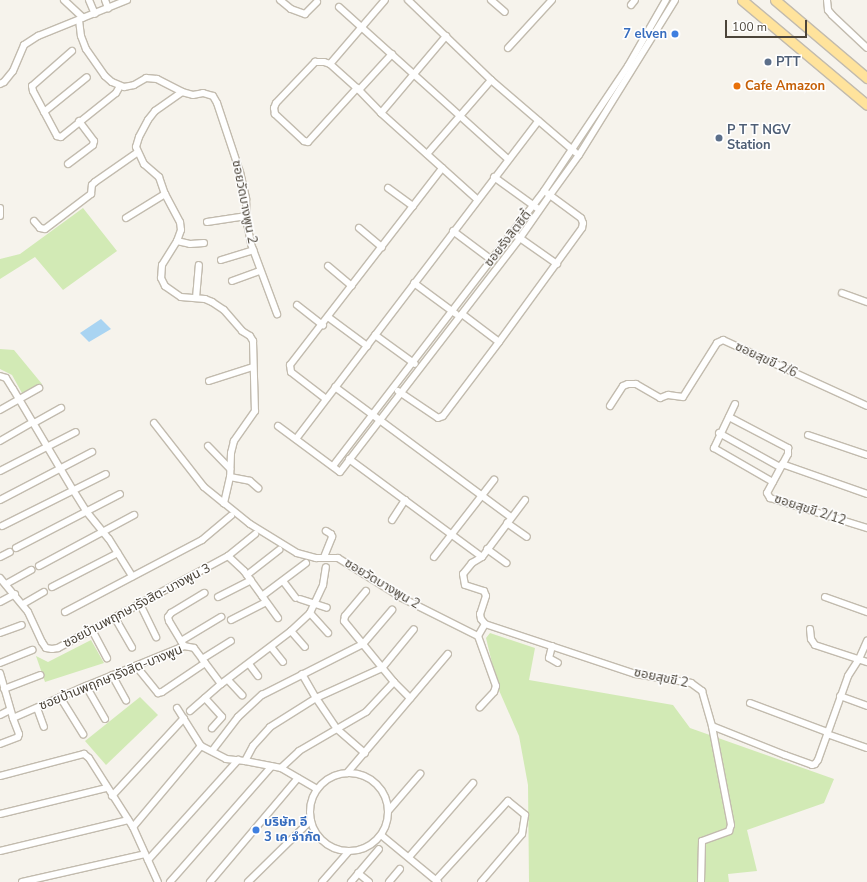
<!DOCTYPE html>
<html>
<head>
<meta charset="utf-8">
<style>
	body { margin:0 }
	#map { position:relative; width:867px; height:882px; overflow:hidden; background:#f6f3ec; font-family:"Nunito Sans","Noto Sans Thai",sans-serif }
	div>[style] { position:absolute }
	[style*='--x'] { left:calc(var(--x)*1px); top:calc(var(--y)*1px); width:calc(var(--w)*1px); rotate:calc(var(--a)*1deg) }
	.green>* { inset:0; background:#d2eab5 }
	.water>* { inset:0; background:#a9d4f2 }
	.roads { filter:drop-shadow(1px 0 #c2bbae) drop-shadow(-1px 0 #c2bbae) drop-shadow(0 1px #c2bbae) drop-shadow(0 -1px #c2bbae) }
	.street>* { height:6px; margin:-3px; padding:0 3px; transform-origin:3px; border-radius:3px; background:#fff }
	.street>.ring { margin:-3px; padding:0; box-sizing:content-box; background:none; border:6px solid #fff; border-radius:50% }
	.primary>* { height:9px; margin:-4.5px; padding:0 4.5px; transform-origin:4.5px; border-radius:4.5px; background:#ffe39c }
	.dots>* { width:11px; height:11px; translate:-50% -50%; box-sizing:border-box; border:2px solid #fff; border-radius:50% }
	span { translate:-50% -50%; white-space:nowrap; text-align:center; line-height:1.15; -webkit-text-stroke:3px #fff; paint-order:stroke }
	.shop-label { font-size:13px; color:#366cbe; font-weight:700 }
	.right { translate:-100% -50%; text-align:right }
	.left { translate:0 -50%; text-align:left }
	.service-label { font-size:13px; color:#4e5e75; font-weight:700 }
	.food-label { font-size:13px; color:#c56008; font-weight:700 }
	.street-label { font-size:13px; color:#4b4439 }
	.scale { position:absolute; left:725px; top:20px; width:82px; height:18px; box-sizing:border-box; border:2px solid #4b4439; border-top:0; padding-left:5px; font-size:12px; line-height:14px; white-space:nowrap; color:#4b4439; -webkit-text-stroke:3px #fff; paint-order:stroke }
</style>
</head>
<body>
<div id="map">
	<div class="green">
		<div style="clip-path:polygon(83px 208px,117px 251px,63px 290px,35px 257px,0 279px,0 259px,20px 254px)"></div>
		<div style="clip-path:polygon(0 349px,14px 350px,42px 384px,23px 395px,12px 375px,0 369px)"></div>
		<div style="clip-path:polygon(490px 633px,535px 648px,529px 680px,673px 705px,690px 728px,834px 779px,824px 803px,747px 830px,757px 871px,728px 874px,729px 882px,529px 882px,528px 785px,519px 736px,498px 688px,486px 638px)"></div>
		<div style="clip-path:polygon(91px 640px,104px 663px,45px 682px,36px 656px,48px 662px)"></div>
		<div style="clip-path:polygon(140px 697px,158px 715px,106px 765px,85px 741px)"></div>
	</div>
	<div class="water">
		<div style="clip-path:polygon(101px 319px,111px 329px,89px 342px,80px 333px)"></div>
	</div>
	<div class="roads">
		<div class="street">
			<div style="--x:64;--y:0;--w:26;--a:43"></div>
			<div style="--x:89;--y:0;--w:15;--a:67"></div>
			<div style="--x:105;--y:0;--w:9;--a:69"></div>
			<div style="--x:280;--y:0;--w:14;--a:39"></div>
			<div style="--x:291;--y:9;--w:15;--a:20"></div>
			<div style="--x:305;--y:14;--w:17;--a:-45"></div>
			<div style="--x:408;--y:0;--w:115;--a:43.9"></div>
			<div style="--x:491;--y:80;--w:111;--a:40.6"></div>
			<div style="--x:491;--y:0;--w:18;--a:41"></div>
			<div style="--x:827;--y:0;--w:10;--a:84"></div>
			<div style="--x:828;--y:10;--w:6;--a:51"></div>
			<div style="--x:832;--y:15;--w:48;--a:43.3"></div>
			<div style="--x:631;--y:5;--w:6;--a:-51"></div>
			<div style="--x:339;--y:7;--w:227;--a:42"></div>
			<div style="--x:79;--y:20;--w:16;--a:83"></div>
			<div style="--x:81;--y:36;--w:14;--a:69"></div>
			<div style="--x:86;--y:49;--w:33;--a:55"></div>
			<div style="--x:105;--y:76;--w:9;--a:41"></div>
			<div style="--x:112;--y:82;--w:13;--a:23"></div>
			<div style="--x:124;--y:87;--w:10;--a:-11"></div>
			<div style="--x:134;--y:85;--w:14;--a:-30"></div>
			<div style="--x:146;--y:78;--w:11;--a:5"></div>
			<div style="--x:157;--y:79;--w:28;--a:27"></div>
			<div style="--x:182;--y:92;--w:11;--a:15"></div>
			<div style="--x:193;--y:95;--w:10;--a:-11"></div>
			<div style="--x:203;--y:93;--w:10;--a:17"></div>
			<div style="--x:213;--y:96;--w:8;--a:60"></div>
			<div style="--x:217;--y:103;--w:73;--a:71.6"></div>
			<div style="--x:240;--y:172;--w:28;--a:77"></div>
			<div style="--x:246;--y:199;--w:24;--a:88"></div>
			<div style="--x:247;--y:223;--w:21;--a:79"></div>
			<div style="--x:251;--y:244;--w:75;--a:69.6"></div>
			<div style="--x:508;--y:48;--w:65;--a:-47.5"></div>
			<div style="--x:72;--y:51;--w:53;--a:138.8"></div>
			<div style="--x:32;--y:86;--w:5;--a:79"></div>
			<div style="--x:33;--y:91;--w:51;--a:61.9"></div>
			<div style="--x:57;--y:136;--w:4;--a:14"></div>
			<div style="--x:61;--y:137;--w:70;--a:-38.7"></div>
			<div style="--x:116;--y:93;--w:8;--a:-60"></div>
			<div style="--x:330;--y:64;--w:84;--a:-49.3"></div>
			<div style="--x:0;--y:84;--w:4;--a:-27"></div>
			<div style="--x:4;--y:82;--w:14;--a:-51"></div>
			<div style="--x:13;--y:71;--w:28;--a:-67"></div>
			<div style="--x:24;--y:45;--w:17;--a:-33"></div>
			<div style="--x:38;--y:36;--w:96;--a:-22"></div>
			<div style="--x:357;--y:88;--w:73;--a:132.2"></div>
			<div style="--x:308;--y:142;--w:4;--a:-166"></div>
			<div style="--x:304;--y:141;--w:40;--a:-137"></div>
			<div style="--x:275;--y:114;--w:6;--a:-99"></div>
			<div style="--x:274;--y:108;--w:5;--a:-68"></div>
			<div style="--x:276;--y:103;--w:57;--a:-46.4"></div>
			<div style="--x:315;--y:62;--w:9;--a:0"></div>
			<div style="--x:324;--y:62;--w:6;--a:18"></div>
			<div style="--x:330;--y:64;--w:36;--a:42"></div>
			<div style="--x:357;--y:88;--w:35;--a:46"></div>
			<div style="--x:381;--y:113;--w:129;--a:41.9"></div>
			<div style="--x:359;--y:90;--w:49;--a:-47.5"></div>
			<div style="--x:182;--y:92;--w:33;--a:145"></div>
			<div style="--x:155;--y:111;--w:11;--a:128"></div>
			<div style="--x:148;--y:120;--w:19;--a:118"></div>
			<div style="--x:139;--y:137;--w:10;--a:107"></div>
			<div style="--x:136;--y:147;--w:19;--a:65"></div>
			<div style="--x:144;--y:164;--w:20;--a:41"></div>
			<div style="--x:159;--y:177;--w:18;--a:71"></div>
			<div style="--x:165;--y:194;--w:32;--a:62"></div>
			<div style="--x:180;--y:222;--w:8;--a:83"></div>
			<div style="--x:181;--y:230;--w:12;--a:110"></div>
			<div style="--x:177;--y:241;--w:28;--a:122"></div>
			<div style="--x:162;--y:265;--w:13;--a:94"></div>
			<div style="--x:161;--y:278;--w:9;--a:63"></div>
			<div style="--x:165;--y:286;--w:19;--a:35"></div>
			<div style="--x:181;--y:297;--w:24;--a:5"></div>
			<div style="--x:205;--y:299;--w:8;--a:23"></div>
			<div style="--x:212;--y:302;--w:14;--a:34"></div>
			<div style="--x:224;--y:310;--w:28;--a:49"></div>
			<div style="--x:242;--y:331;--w:9;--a:32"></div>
			<div style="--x:250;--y:336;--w:6;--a:59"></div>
			<div style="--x:253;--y:341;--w:70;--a:88.4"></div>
			<div style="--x:255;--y:411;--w:37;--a:125"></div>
			<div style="--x:234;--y:441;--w:12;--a:104"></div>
			<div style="--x:231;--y:453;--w:24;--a:92"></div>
			<div style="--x:230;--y:477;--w:27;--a:103"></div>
			<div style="--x:224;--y:503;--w:33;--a:39"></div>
			<div style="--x:250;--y:524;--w:55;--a:31.7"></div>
			<div style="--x:297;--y:553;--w:20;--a:15"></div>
			<div style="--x:316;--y:558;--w:22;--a:0"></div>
			<div style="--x:338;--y:558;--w:75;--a:32"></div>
			<div style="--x:402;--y:598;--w:85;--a:26.6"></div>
			<div style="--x:478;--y:636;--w:53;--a:70.2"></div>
			<div style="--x:496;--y:686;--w:6;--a:108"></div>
			<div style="--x:494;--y:692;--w:21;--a:133"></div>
			<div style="--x:44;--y:112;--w:55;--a:-39.1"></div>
			<div style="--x:381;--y:113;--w:101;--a:-49.8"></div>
			<div style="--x:427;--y:154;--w:98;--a:-49.1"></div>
			<div style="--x:68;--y:164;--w:31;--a:-37"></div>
			<div style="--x:93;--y:145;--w:4;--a:-76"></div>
			<div style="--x:94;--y:141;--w:25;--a:-127"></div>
			<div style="--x:494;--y:177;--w:53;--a:35.8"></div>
			<div style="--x:388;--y:188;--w:31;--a:36"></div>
			<div style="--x:0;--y:208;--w:8;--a:90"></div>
			<div style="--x:126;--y:218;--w:46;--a:-31.6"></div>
			<div style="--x:34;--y:221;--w:9;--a:49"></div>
			<div style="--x:40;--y:228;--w:5;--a:11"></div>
			<div style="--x:45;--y:229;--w:58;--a:-37.3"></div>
			<div style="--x:91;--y:194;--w:9;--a:-84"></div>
			<div style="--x:92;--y:185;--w:4;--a:-45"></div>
			<div style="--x:95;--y:182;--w:52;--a:-34.9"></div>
			<div style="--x:207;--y:222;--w:40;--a:-8.5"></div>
			<div style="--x:359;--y:228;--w:30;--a:40"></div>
			<div style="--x:453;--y:231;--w:50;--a:36.9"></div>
			<div style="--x:517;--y:236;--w:49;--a:35"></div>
			<div style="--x:177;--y:241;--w:13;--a:13"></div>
			<div style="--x:190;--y:244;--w:14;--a:-4"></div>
			<div style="--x:221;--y:260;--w:34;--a:-17"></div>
			<div style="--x:328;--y:266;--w:31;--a:40"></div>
			<div style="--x:232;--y:281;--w:30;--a:-20"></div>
			<div style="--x:414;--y:283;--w:52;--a:36.4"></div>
			<div style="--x:842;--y:293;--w:27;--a:20"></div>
			<div style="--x:196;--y:298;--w:33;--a:-85"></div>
			<div style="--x:297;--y:305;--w:33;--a:38"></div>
			<div style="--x:462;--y:314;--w:46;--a:37.1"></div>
			<div style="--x:328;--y:317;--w:49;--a:36.6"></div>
			<div style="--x:375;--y:335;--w:49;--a:35.9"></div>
			<div style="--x:0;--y:376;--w:6;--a:18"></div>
			<div style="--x:6;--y:378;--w:13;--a:58"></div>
			<div style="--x:13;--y:389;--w:117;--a:59.3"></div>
			<div style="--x:73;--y:490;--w:25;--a:58"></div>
			<div style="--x:86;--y:511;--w:36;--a:51"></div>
			<div style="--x:109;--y:539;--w:44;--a:58.1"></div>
			<div style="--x:209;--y:381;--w:46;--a:-17.7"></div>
			<div style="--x:335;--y:387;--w:219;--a:36.5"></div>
			<div style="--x:398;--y:391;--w:48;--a:34"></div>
			<div style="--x:438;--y:418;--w:5;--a:-22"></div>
			<div style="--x:443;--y:416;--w:93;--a:-52.9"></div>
			<div style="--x:499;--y:342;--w:141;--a:-53.9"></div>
			<div style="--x:582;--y:228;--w:5;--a:-79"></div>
			<div style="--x:583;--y:223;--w:5;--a:-112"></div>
			<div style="--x:581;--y:218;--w:42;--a:-143.7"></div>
			<div style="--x:326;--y:399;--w:44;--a:-142.4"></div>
			<div style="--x:291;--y:372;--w:7;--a:-98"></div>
			<div style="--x:290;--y:365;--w:249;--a:-52.3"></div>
			<div style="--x:735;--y:404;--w:49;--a:115.5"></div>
			<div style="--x:714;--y:448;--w:68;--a:30"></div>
			<div style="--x:610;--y:406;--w:24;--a:-57"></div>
			<div style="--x:623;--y:386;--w:5;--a:-22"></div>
			<div style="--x:628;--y:384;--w:8;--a:0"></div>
			<div style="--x:636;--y:384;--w:28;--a:30"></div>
			<div style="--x:660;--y:398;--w:9;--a:-21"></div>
			<div style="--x:668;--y:395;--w:15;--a:8"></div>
			<div style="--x:683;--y:397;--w:64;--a:-57.8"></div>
			<div style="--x:717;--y:343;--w:7;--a:-27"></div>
			<div style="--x:723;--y:340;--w:158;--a:24.6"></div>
			<div style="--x:0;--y:410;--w:45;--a:-29.4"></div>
			<div style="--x:729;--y:417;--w:67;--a:27.7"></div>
			<div style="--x:788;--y:448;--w:6;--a:90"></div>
			<div style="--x:788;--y:454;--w:44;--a:118.3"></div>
			<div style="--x:767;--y:493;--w:6;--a:59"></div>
			<div style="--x:770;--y:498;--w:102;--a:17.2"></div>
			<div style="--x:34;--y:423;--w:31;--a:-29"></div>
			<div style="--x:154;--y:423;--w:81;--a:52"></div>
			<div style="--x:204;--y:487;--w:26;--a:39"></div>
			<div style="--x:278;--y:426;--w:77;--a:36.6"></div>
			<div style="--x:340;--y:472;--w:295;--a:-52.4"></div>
			<div style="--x:520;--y:238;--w:52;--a:-55.1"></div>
			<div style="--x:550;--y:195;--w:49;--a:-54.1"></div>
			<div style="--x:579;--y:155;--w:182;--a:-58.2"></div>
			<div style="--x:719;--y:433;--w:70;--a:29.1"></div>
			<div style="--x:808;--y:435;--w:62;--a:18.7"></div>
			<div style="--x:296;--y:439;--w:400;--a:-52.7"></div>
			<div style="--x:0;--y:441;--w:38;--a:-30"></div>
			<div style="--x:208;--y:446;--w:32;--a:46"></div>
			<div style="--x:349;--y:459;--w:165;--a:36.4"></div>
			<div style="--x:782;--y:464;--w:90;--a:19.4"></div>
			<div style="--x:333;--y:466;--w:347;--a:-52.5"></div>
			<div style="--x:544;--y:191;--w:151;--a:-56.1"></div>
			<div style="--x:628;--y:66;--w:76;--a:-60.1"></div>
			<div style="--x:0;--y:471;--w:85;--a:-27.2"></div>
			<div style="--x:230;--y:477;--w:20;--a:11"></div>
			<div style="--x:250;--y:481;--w:11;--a:41"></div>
			<div style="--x:0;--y:500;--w:104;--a:-27.6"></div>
			<div style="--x:525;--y:500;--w:71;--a:127"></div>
			<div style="--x:482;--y:557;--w:12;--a:149"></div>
			<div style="--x:472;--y:563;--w:14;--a:129"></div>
			<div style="--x:463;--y:574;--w:11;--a:80"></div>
			<div style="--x:465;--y:585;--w:20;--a:18"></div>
			<div style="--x:484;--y:591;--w:5;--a:68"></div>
			<div style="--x:486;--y:596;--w:19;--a:108"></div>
			<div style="--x:480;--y:614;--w:5;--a:79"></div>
			<div style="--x:481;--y:619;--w:6;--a:51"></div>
			<div style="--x:485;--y:624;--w:158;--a:18.4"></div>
			<div style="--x:635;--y:674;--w:57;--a:9.1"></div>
			<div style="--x:691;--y:683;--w:14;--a:36"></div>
			<div style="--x:702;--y:691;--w:36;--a:74"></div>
			<div style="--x:712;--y:726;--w:79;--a:21.7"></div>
			<div style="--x:785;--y:755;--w:29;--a:20"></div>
			<div style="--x:812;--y:765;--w:3;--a:-18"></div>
			<div style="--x:815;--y:764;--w:5;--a:-53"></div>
			<div style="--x:818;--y:760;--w:89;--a:-70.3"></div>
			<div style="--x:848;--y:676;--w:20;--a:-57"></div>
			<div style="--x:859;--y:659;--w:20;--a:-66"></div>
			<div style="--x:392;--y:520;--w:24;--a:-57"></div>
			<div style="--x:507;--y:523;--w:24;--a:35"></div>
			<div style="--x:2;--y:526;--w:116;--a:-26.6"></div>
			<div style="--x:16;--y:548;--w:117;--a:-27.4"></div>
			<div style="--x:487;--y:549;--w:24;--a:36"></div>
			<div style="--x:228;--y:556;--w:22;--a:43"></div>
			<div style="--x:244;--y:571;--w:58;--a:54.1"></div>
			<div style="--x:0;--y:557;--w:11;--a:-27"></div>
			<div style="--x:324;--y:557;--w:22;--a:-68"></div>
			<div style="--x:332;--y:537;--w:3;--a:-108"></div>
			<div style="--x:331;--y:534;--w:6;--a:-149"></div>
			<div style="--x:434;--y:557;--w:98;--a:-52.1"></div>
			<div style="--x:39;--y:566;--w:108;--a:-28.2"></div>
			<div style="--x:247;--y:575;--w:41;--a:-38"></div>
			<div style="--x:0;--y:578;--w:44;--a:50.5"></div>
			<div style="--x:28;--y:612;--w:33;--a:65"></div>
			<div style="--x:42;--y:642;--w:7;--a:56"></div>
			<div style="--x:46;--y:648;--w:6;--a:9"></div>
			<div style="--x:52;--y:649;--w:6;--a:-9"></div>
			<div style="--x:58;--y:648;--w:193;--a:-28.4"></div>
			<div style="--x:228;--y:556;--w:35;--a:-39"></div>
			<div style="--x:283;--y:581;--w:21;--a:53"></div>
			<div style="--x:6;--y:584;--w:29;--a:-29"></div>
			<div style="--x:52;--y:587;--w:74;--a:-27.3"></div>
			<div style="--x:366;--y:591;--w:33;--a:130"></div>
			<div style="--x:345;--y:616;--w:5;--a:101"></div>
			<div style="--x:344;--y:621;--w:79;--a:50.7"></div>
			<div style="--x:394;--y:682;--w:23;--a:45"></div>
			<div style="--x:262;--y:596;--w:55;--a:-36.9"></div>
			<div style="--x:218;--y:597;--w:37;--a:-27"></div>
			<div style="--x:825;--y:597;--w:45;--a:19.7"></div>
			<div style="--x:300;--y:599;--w:28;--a:18"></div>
			<div style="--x:0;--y:602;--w:17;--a:-28"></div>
			<div style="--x:23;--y:604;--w:24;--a:-30"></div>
			<div style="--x:140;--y:604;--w:37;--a:64"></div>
			<div style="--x:65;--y:612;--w:155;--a:-27.7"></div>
			<div style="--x:202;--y:540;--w:38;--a:-40"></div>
			<div style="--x:310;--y:613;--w:27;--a:48"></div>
			<div style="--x:115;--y:618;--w:34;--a:60"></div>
			<div style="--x:231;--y:620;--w:39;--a:-27"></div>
			<div style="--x:810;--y:629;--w:10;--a:84"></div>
			<div style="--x:811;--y:639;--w:7;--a:56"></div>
			<div style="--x:815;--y:645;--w:55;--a:18.1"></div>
			<div style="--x:92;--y:630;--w:32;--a:62"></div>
			<div style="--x:291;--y:631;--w:21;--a:49"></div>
			<div style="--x:0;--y:633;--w:23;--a:-20"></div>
			<div style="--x:478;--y:636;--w:14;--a:-60"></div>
			<div style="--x:181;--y:641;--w:47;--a:-31"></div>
			<div style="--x:184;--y:646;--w:29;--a:-121"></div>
			<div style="--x:169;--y:621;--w:4;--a:-104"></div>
			<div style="--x:168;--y:617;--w:5;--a:-53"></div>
			<div style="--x:171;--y:613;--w:39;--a:-31"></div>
			<div style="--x:552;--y:646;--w:12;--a:104"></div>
			<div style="--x:549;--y:658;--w:10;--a:29"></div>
			<div style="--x:271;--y:647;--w:19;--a:51"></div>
			<div style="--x:202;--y:659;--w:34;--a:-32"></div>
			<div style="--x:0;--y:663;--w:35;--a:-22"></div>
			<div style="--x:249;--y:664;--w:15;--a:53"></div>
			<div style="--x:136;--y:666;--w:35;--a:51"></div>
			<div style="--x:158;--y:693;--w:4;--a:-14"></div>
			<div style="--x:162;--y:692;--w:52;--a:-34"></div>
			<div style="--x:0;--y:673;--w:47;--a:73.9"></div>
			<div style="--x:13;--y:718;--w:80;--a:-23.7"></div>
			<div style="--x:86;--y:686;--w:106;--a:-22.2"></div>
			<div style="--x:184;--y:646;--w:10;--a:11"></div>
			<div style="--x:194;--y:648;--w:45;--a:53.1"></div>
			<div style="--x:221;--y:684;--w:88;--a:-37.1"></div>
			<div style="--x:291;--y:631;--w:26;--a:-43"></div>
			<div style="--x:310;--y:613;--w:31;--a:-65"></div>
			<div style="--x:323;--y:585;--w:18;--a:-81"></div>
			<div style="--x:302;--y:674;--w:28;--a:60"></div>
			<div style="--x:316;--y:698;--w:37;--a:56"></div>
			<div style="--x:337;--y:729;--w:37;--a:41"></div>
			<div style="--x:112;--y:675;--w:29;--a:61"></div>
			<div style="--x:228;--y:680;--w:21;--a:47"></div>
			<div style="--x:86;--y:686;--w:38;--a:60"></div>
			<div style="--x:4;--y:689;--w:39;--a:-21"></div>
			<div style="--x:840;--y:696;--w:29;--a:20"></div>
			<div style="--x:60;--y:697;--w:44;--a:58.1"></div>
			<div style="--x:205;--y:698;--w:25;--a:48"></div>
			<div style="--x:222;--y:717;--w:15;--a:132"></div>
			<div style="--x:750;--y:703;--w:82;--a:20.6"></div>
			<div style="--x:37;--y:708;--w:20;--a:70"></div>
			<div style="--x:177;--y:708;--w:45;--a:57.7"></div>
			<div style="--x:201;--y:746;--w:28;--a:27"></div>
			<div style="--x:226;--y:759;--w:19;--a:6"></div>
			<div style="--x:245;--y:761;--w:37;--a:11"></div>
			<div style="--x:281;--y:768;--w:42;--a:30.3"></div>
			<div style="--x:190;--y:711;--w:41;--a:-41.1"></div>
			<div style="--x:0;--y:715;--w:11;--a:-27"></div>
			<div style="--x:827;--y:734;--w:42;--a:19.3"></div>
			<div style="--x:0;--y:744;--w:19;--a:-21"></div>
			<div style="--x:18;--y:737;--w:3;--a:-72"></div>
			<div style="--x:19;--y:734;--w:17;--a:-111"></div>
			<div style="--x:212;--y:751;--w:43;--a:-52.6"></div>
			<div style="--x:238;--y:717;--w:33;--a:-43"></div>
			<div style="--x:262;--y:695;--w:113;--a:-26.8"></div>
			<div style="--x:363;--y:644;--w:45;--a:-49.5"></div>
			<div style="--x:245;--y:761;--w:17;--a:-62"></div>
			<div style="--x:253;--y:746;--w:25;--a:-48"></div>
			<div style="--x:270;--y:727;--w:54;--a:-32.2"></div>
			<div style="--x:316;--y:698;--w:72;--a:-24.4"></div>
			<div style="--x:382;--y:668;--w:50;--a:-50.6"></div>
			<div style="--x:281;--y:768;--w:25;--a:-43"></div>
			<div style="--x:299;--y:751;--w:78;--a:-30.2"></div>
			<div style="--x:366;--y:712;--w:41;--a:-47"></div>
			<div style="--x:347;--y:773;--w:156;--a:-49.7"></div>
			<div class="ring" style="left:310px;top:773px;width:72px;height:72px"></div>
			<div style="--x:0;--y:776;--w:87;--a:-14.7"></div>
			<div style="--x:84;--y:754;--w:6;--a:39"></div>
			<div style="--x:89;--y:758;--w:82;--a:57.5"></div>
			<div style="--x:133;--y:827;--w:60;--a:65.6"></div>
			<div style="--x:112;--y:796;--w:106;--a:-47.3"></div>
			<div style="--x:389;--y:810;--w:48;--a:-49.3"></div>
			<div style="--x:0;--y:814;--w:110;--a:-13.7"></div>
			<div style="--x:133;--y:827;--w:106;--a:-50"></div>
			<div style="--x:381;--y:835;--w:74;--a:39.5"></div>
			<div style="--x:0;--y:851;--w:132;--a:-13.6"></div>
			<div style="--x:409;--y:857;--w:98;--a:-49.1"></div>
			<div style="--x:148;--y:860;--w:135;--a:-48"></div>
			<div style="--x:358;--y:873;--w:14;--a:39"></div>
			<div style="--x:436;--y:880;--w:107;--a:-47.7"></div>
			<div style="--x:508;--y:801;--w:22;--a:39"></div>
			<div style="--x:525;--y:815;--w:19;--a:99"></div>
			<div style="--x:522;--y:834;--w:63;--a:130.5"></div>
			<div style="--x:22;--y:882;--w:126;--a:-12.8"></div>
			<div style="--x:170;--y:882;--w:154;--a:-48.7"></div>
			<div style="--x:210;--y:882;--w:136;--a:-49.8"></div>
			<div style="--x:248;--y:882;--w:88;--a:-44.5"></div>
			<div style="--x:322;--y:882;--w:41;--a:-48.9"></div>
			<div style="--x:351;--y:882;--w:43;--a:-49.7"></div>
			<div style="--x:389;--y:882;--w:17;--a:-50"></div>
			<div style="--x:701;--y:882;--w:41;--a:-88.6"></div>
			<div style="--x:702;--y:841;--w:29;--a:-20"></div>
			<div style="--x:729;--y:831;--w:6;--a:-72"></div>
			<div style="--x:731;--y:825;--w:101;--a:-100.9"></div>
		</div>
		<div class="primary">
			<div style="--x:742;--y:0;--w:163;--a:40"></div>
			<div style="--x:775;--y:0;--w:121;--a:40.3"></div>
		</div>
	</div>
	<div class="dots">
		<div style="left:675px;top:34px;background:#3f7fe0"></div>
		<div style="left:768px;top:62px;background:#5c6f8a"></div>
		<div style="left:737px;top:86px;background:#e8710a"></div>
		<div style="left:719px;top:138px;background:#5c6f8a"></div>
		<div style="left:256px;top:830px;background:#3f7fe0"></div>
	</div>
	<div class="shop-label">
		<span class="right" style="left:667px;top:34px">7 elven</span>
		<span class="left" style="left:264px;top:830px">บริษัท อี<br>3 เค จำกัด</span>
	</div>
	<div class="service-label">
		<span class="left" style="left:776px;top:62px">PTT</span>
		<span class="left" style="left:727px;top:138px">P T T NGV<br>Station</span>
	</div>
	<div class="food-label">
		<span class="left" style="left:745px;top:86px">Cafe Amazon</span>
	</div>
	<div class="street-label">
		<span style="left:244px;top:202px;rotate:79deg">ซอยวัดบางพูน 2</span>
		<span style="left:508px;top:239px;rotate:-52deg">ซอยรังสิตซิตี้</span>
		<span style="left:766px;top:360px;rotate:25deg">ซอยสุขขี 2/6</span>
		<span style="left:810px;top:510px;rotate:18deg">ซอยสุขขี 2/12</span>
		<span style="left:382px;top:584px;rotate:31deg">ซอยวัดบางพูน 2</span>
		<span style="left:137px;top:606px;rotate:-28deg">ซอยบ้านพฤกษารังสิต-บางพูน 3</span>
		<span style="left:111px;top:678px;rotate:-22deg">ซอยบ้านพฤกษารังสิต-บางพูน</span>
		<span style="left:661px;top:678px;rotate:12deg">ซอยสุขขี 2</span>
	</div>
	<div class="scale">100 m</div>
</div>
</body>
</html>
